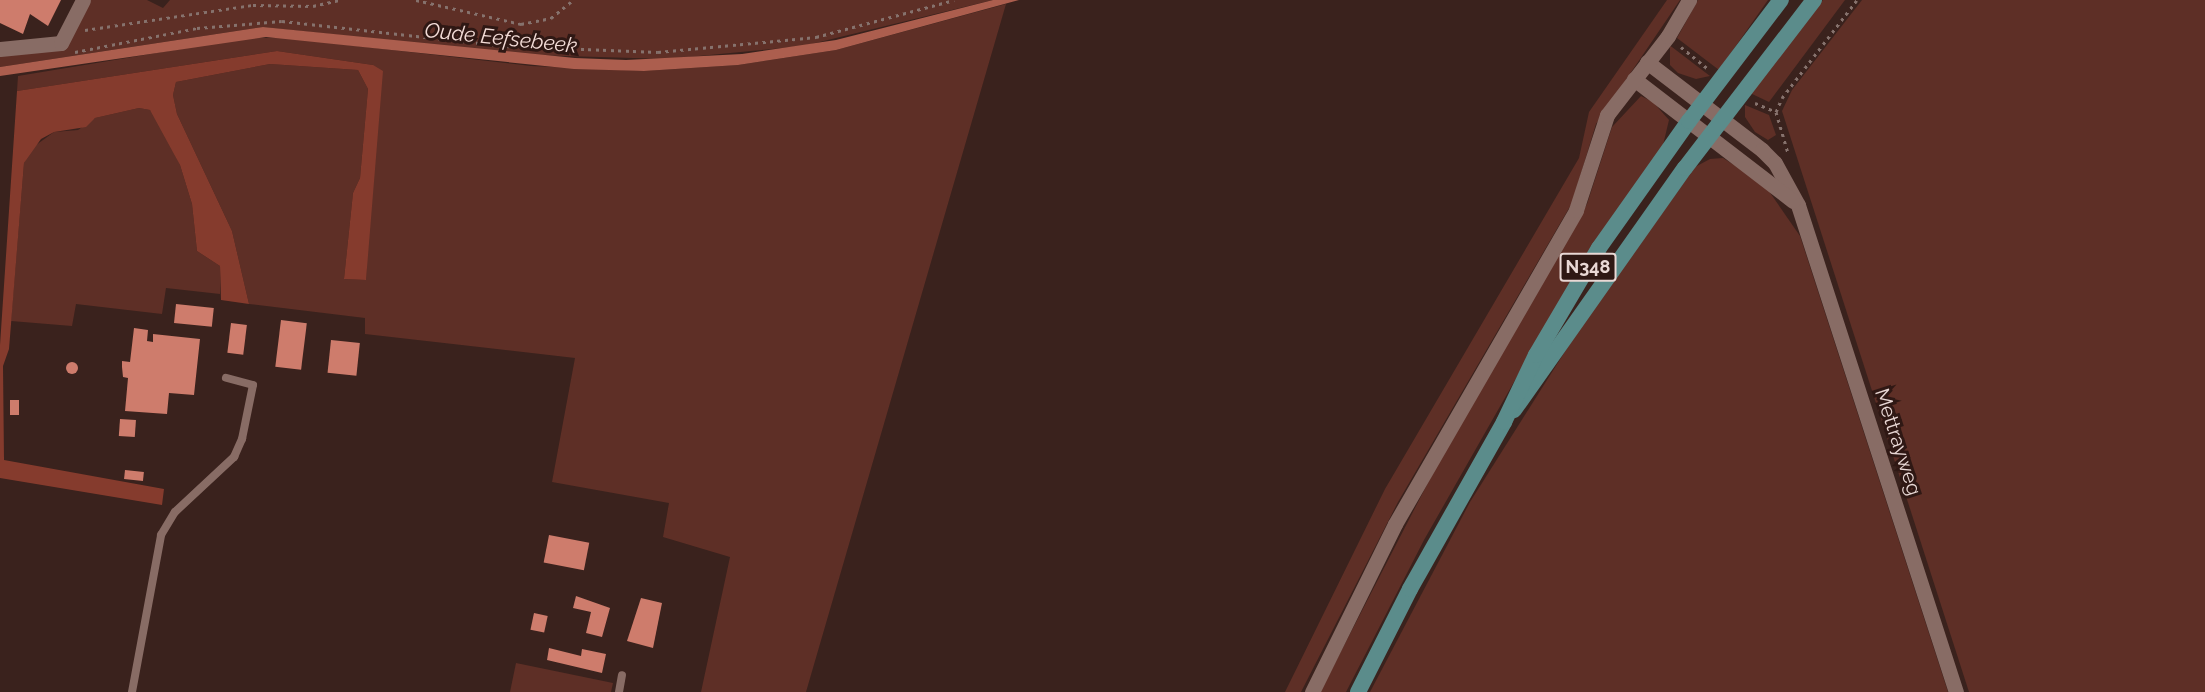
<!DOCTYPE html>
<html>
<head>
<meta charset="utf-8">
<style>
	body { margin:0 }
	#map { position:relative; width:2205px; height:692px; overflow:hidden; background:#3a221d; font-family:Raleway,sans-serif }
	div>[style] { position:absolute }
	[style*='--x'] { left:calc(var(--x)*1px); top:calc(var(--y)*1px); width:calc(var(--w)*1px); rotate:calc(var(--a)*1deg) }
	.green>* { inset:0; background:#5e2f26 }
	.forest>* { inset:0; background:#853b2d }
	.water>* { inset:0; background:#ac5e4e }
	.building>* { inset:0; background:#ce7c6c; transform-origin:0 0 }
	.round { border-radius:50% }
	.path>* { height:3px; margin-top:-1.5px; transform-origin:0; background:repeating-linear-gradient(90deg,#86726d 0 3px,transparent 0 7.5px) }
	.service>* { height:8px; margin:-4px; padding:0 4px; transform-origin:4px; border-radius:4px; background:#886c65 }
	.minor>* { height:15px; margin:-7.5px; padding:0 7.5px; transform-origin:7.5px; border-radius:7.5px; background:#886c65 }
	.primary>* { height:16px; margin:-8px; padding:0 8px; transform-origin:8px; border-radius:8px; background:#5b8c8b }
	span { translate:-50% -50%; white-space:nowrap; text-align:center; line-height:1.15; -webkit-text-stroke:6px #2f1814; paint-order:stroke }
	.shield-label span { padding:2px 4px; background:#2f1814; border:2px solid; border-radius:4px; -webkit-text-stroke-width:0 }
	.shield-label { font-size:18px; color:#e9d8d5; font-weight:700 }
	.street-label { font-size:20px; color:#e9d8d5 }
	.water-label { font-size:21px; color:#f3dcd7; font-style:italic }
</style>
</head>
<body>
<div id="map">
	<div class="green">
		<div style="clip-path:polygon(87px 0,147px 0,163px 8px,170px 0,993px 0,803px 46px,668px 59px,530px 55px,263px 27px,0 67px,0 53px,64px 47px)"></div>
		<div style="clip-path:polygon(1667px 0,1680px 0,1596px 124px,1572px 203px,1398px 502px,1301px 692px,1285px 692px,1385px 489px,1579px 158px,1589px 112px)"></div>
		<div style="clip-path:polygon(1698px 0,1768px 0,1719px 70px,1677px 38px)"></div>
		<div style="clip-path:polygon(1823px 0,1845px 0,1769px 102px,1750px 93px)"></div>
		<div style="clip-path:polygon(1862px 0,2205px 0,2205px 692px,1969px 692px,1782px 111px,1792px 90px)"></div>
		<div style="clip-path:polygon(1006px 4px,806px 692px,701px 692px,730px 557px,663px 537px,669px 503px,552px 482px,575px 358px,365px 334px,365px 318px,249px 304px,232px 231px,177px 114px,173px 95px,176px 82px,270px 64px,358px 70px,368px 89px,360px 178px,353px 193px,344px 279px,366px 280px,373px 65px,277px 51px,17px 91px,18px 76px,247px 38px,287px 38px,531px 66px,644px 71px,738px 65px,836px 50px)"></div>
		<div style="clip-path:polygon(1670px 46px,1672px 47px,1710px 76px,1696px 79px,1678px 73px,1670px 65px)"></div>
		<div style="clip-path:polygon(1641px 96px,1653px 102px,1669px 120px,1663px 145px,1531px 352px,1424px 540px,1346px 692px,1320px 692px,1448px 444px,1587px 204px,1612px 127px)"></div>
		<div style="clip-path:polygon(1745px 105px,1769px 115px,1776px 135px,1768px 140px,1755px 132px,1745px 117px)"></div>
		<div style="clip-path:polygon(139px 108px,150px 110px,159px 120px,180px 165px,192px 204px,197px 251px,220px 266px,220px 294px,166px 288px,162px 314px,76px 304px,72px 326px,11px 321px,24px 163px,32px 148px,54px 132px,78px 130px,95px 118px)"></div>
		<div style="clip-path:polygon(1723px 158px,1764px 184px,1800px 236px,1948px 692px,1370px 692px,1470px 502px,1576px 334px,1695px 167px,1710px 159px)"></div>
		<div style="clip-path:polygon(516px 663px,613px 683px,611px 692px,510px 692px)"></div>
	</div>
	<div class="forest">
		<div style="clip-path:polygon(277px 51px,373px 65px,383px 71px,366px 280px,344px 279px,353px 193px,360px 178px,368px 89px,358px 70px,270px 64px,176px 82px,173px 95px,177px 114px,232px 231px,249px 304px,221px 300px,220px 266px,197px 251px,192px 204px,180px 165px,150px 110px,139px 108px,95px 118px,86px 127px,54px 132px,41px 139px,24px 163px,9px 349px,3px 366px,4px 460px,164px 489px,162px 505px,0 478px,0 345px,17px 91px)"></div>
	</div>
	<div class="water">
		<div style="clip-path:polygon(993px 0,1019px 0,836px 50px,738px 65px,644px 71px,574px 69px,266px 37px,0 76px,0 67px,263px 27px,575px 58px,626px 60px,742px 54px,836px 40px)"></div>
	</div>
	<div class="building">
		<div style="clip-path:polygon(0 0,61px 0,48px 26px,30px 14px,23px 34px,0 23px)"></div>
		<div style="left:176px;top:304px;width:38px;height:19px;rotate:6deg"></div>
		<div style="left:281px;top:320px;width:26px;height:47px;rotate:7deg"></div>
		<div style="left:231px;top:323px;width:16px;height:30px;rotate:7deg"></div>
		<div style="clip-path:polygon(134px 328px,148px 330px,147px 341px,153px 342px,153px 334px,200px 339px,194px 395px,169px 393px,167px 414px,125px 411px,128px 378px,123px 377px,122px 367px,122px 361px,130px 362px)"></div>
		<div style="left:331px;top:340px;width:29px;height:33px;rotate:6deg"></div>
		<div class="round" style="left:66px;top:362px;width:12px;height:12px"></div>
		<div style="left:10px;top:400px;width:9px;height:15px"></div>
		<div style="left:120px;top:419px;width:16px;height:17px;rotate:4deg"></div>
		<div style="left:125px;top:470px;width:19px;height:9px;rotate:6deg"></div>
		<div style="left:549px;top:535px;width:41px;height:28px;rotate:11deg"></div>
		<div style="clip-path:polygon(576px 596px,610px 608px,602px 637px,586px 633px,591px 612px,573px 608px)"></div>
		<div style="clip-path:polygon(641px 598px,662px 603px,653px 648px,627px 641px)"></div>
		<div style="left:534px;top:613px;width:14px;height:17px;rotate:12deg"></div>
		<div style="clip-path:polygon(549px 648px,581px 656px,582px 649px,606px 654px,602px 673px,547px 660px)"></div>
	</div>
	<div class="path">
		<div style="--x:416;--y:0;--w:108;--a:12.9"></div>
		<div style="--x:521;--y:24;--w:31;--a:-11"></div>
		<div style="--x:551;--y:18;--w:28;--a:-39"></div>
		<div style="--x:85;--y:30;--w:170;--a:-8.5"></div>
		<div style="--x:253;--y:5;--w:60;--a:1"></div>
		<div style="--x:313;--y:6;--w:27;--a:-13"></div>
		<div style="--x:1681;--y:47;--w:35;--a:39"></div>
		<div style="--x:75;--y:52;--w:124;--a:-11.1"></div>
		<div style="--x:197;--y:28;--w:85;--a:-4.7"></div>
		<div style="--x:282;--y:21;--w:225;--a:6.4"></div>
		<div style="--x:506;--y:46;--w:152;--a:2.3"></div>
		<div style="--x:658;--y:52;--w:159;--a:-5.4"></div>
		<div style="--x:816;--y:37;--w:143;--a:-15"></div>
		<div style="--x:1755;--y:103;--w:23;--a:23"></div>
		<div style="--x:1776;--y:112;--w:43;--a:73.7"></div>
		<div style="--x:1776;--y:112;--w:15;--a:-67"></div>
		<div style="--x:1782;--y:98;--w:123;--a:-52.6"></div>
	</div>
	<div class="service">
		<div style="--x:132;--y:692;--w:160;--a:-79.5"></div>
		<div style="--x:161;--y:535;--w:27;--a:-59"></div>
		<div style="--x:175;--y:512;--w:81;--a:-43"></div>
		<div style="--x:234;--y:457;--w:20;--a:-66"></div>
		<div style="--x:242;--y:439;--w:55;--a:-78.5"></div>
		<div style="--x:253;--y:385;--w:28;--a:-165"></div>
		<div style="--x:619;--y:692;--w:17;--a:-80"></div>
	</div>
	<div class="minor">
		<div style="--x:0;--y:49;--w:61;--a:-5.6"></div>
		<div style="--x:61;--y:43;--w:48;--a:-62.9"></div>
		<div style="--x:1647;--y:62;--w:145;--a:37.4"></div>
		<div style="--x:1762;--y:150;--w:18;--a:45"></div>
		<div style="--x:1775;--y:163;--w:48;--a:61.3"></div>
		<div style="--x:1798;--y:205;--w:512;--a:72.03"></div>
		<div style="--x:1634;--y:79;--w:200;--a:37.5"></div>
		<div style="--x:1312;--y:692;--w:187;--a:-63.7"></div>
		<div style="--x:1395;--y:524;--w:362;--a:-60"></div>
		<div style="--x:1576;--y:210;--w:100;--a:-71.9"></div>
		<div style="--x:1607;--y:115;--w:100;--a:-52.3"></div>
		<div style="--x:1668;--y:36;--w:42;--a:-59.7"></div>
	</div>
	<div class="primary">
		<div style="--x:1514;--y:410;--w:296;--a:-54.8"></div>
		<div style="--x:1685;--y:168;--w:212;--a:-52.5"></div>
		<div style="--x:1358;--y:692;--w:115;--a:-63.2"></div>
		<div style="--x:1410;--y:589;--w:192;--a:-60.6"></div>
		<div style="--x:1504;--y:422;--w:74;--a:-64.5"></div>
		<div style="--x:1536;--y:355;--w:124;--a:-59.5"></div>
		<div style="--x:1599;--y:248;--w:156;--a:-54.7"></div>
		<div style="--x:1689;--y:121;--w:152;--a:-52.8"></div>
	</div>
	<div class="shield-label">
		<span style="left:1588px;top:267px">N348</span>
	</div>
	<div class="street-label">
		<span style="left:1898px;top:442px;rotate:72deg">Mettrayweg</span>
	</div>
	<div class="water-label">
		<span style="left:501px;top:38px;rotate:6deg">Oude Eefsebeek</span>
	</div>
</div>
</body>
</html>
